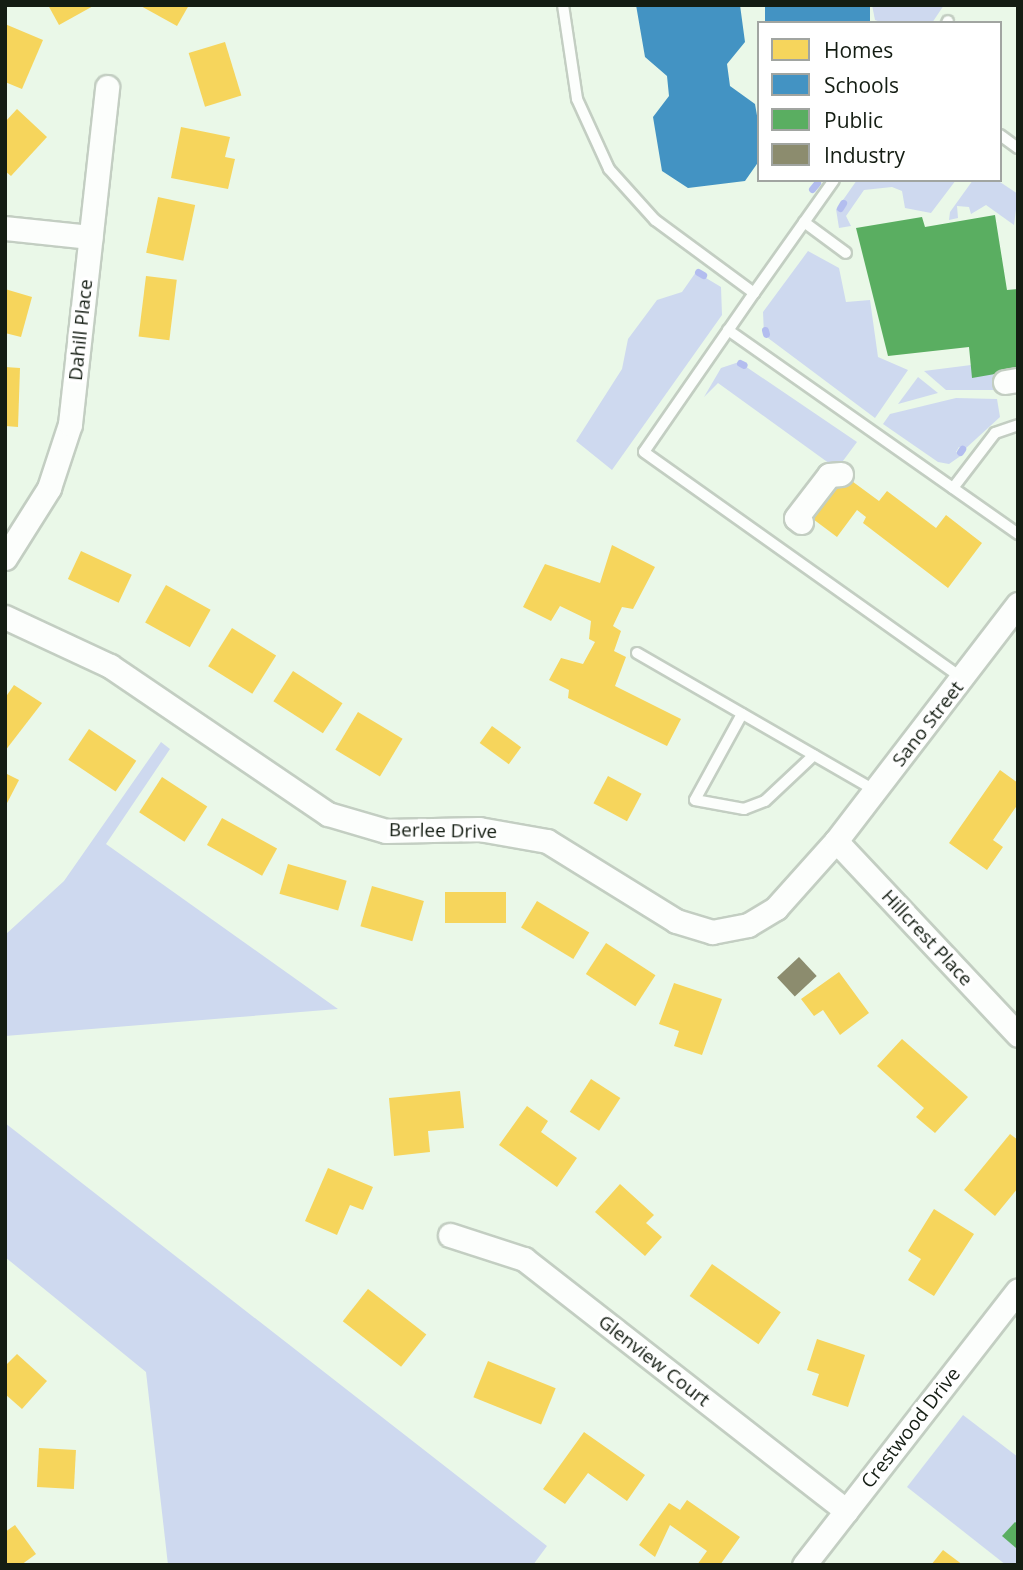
<!DOCTYPE html>
<html>
<head>
<meta charset="utf-8">
<style>
	body { margin:0 }
	#map { position:relative; width:1023px; height:1570px; overflow:hidden; background:#eaf8e8; font-family:"Open Sans",sans-serif }
	div>[style] { position:absolute }
	[style*='--x'] { left:calc(var(--x)*1px); top:calc(var(--y)*1px); width:calc(var(--w)*1px); rotate:calc(var(--a)*1deg) }
	.green>* { inset:0; background:#ced9ef }
	.homes>* { inset:0; background:#f6d55c; transform-origin:0 0 }
	.schools>* { inset:0; background:#4393c3; transform-origin:0 0 }
	.public>* { inset:0; background:#5aae61 }
	.industry>* { inset:0; background:#8c8c6e; transform-origin:0 0 }
	.stream>* { height:7px; margin:-3.5px; padding:0 3.5px; transform-origin:3.5px; border-radius:3.5px; background:#b3bdef }
	.roads { filter:drop-shadow(2px 0 #c3cec2) drop-shadow(-2px 0 #c3cec2) drop-shadow(0 2px #c3cec2) drop-shadow(0 -2px #c3cec2) }
	.lane>* { height:10px; margin:-5px; padding:0 5px; transform-origin:5px; border-radius:5px; background:#fcfefc }
	.street>* { height:23px; margin:-11.5px; padding:0 11.5px; transform-origin:11.5px; border-radius:11.5px; background:#fcfefc }
	span { translate:-50% -50%; white-space:nowrap; text-align:center; line-height:1.15; -webkit-text-stroke:7px #fff; paint-order:stroke }
	.street-label { font-size:19px; color:#141d13 }
	.frame { position:absolute; inset:0; border:7px solid #141d13; pointer-events:none }
	.legend { position:absolute; left:757px; top:21px; width:245px; height:161px; box-sizing:border-box; background:#fff; border:2px solid #a1a5a1; margin:0; padding:9px 12px; list-style:none; font-size:21px; color:#141d13 }
	.legend li { display:flex; align-items:center; gap:14px; height:35px }
	.legend b { width:35px; border:2px solid #a1a5a1 }
</style>
</head>
<body>
<div id="map">
	<div class="green">
		<div style="clip-path:polygon(872px 5px,944px 5px,932px 23px,883px 23px,875px 20px)"></div>
		<div style="clip-path:polygon(857px 180px,956px 180px,931px 213px,905px 208px,902px 191px,892px 187px,864px 190px,846px 216px,851px 226px,839px 228px,836px 209px,847px 203px,843px 200px)"></div>
		<div style="clip-path:polygon(973px 180px,997px 180px,1018px 194px,1014px 225px,986px 205px,971px 214px,969px 207px,957px 206px,958px 218px,949px 220px,950px 212px)"></div>
		<div style="clip-path:polygon(808px 251px,839px 268px,846px 302px,870px 300px,878px 357px,908px 370px,875px 418px,764px 335px,763px 312px)"></div>
		<div style="clip-path:polygon(696px 272px,721px 287px,722px 315px,612px 470px,576px 441px,622px 369px,628px 339px,657px 300px,682px 292px)"></div>
		<div style="clip-path:polygon(739px 362px,857px 442px,837px 469px,718px 383px,704px 397px,721px 368px)"></div>
		<div style="clip-path:polygon(971px 365px,993px 374px,995px 390px,946px 390px,924px 371px)"></div>
		<div style="clip-path:polygon(918px 377px,938px 393px,898px 404px)"></div>
		<div style="clip-path:polygon(956px 398px,997px 399px,1000px 417px,965px 449px,959px 447px,956px 452px,962px 455px,949px 464px,938px 462px,883px 424px,890px 414px)"></div>
		<div style="clip-path:polygon(161px 742px,170px 749px,106px 844px,338px 1009px,5px 1036px,5px 935px,64px 881px)"></div>
		<div style="clip-path:polygon(5px 1123px,547px 1546px,533px 1565px,168px 1565px,146px 1372px,5px 1257px)"></div>
		<div style="clip-path:polygon(963px 1415px,1018px 1457px,1018px 1565px,1006px 1565px,907px 1487px)"></div>
	</div>
	<div class="homes">
		<div style="clip-path:polygon(48px 5px,95px 5px,59px 25px)"></div>
		<div style="clip-path:polygon(139px 5px,189px 5px,177px 26px)"></div>
		<div style="clip-path:polygon(5px 24px,43px 40px,22px 89px,5px 82px)"></div>
		<div style="left:225px;top:42px;width:56px;height:38px;rotate:73deg"></div>
		<div style="clip-path:polygon(17px 109px,47px 137px,11px 176px,5px 171px,5px 122px)"></div>
		<div style="clip-path:polygon(181px 127px,230px 137px,225px 157px,235px 159px,228px 189px,171px 178px)"></div>
		<div style="left:158px;top:197px;width:38px;height:57px;rotate:12deg"></div>
		<div style="left:146px;top:276px;width:31px;height:61px;rotate:7deg"></div>
		<div style="clip-path:polygon(5px 289px,32px 297px,21px 337px,5px 333px)"></div>
		<div style="clip-path:polygon(5px 367px,20px 368px,18px 427px,5px 426px)"></div>
		<div style="clip-path:polygon(845px 476px,879px 501px,887px 491px,936px 528px,946px 515px,982px 543px,948px 588px,863px 523px,866px 517px,857px 510px,837px 537px,813px 519px)"></div>
		<div style="clip-path:polygon(612px 545px,655px 567px,633px 609px,622px 607px,613px 626px,621px 631px,614px 651px,626px 657px,615px 686px,681px 719px,667px 746px,568px 698px,569px 690px,549px 680px,561px 658px,583px 664px,595px 642px,589px 639px,591px 621px,560px 606px,551px 621px,523px 607px,545px 564px,600px 583px)"></div>
		<div style="left:81px;top:551px;width:56px;height:31px;rotate:25deg"></div>
		<div style="left:166px;top:585px;width:51px;height:43px;rotate:29deg"></div>
		<div style="left:232px;top:628px;width:52px;height:45px;rotate:32deg"></div>
		<div style="left:293px;top:671px;width:59px;height:36px;rotate:33deg"></div>
		<div style="clip-path:polygon(14px 685px,42px 703px,5px 751px,5px 698px)"></div>
		<div style="left:358px;top:712px;width:52px;height:44px;rotate:31deg"></div>
		<div style="left:492px;top:726px;width:36px;height:21px;rotate:36deg"></div>
		<div style="left:89px;top:729px;width:57px;height:37px;rotate:34deg"></div>
		<div style="clip-path:polygon(1000px 770px,1018px 783px,1018px 804px,993px 840px,1003px 847px,987px 870px,949px 843px)"></div>
		<div style="clip-path:polygon(5px 773px,19px 780px,5px 807px)"></div>
		<div style="left:608px;top:776px;width:38px;height:31px;rotate:28deg"></div>
		<div style="left:162px;top:777px;width:54px;height:42px;rotate:33deg"></div>
		<div style="left:222px;top:818px;width:63px;height:31px;rotate:29deg"></div>
		<div style="left:288px;top:864px;width:61px;height:31px;rotate:16deg"></div>
		<div style="left:372px;top:886px;width:54px;height:42px;rotate:16deg"></div>
		<div style="left:445px;top:892px;width:61px;height:31px"></div>
		<div style="left:537px;top:901px;width:61px;height:31px;rotate:31deg"></div>
		<div style="left:606px;top:943px;width:59px;height:37px;rotate:33deg"></div>
		<div style="clip-path:polygon(839px 972px,869px 1013px,840px 1035px,823px 1010px,814px 1016px,801px 999px)"></div>
		<div style="clip-path:polygon(674px 983px,722px 999px,702px 1055px,674px 1046px,679px 1031px,659px 1024px)"></div>
		<div style="clip-path:polygon(902px 1039px,968px 1097px,935px 1133px,916px 1117px,924px 1108px,877px 1066px)"></div>
		<div style="left:591px;top:1079px;width:35px;height:39px;rotate:33deg"></div>
		<div style="clip-path:polygon(460px 1091px,464px 1128px,428px 1131px,430px 1152px,394px 1156px,389px 1098px)"></div>
		<div style="clip-path:polygon(527px 1106px,548px 1121px,541px 1132px,577px 1158px,557px 1187px,499px 1145px)"></div>
		<div style="clip-path:polygon(1010px 1134px,1018px 1140px,1018px 1188px,995px 1216px,964px 1190px)"></div>
		<div style="clip-path:polygon(328px 1168px,373px 1187px,363px 1210px,350px 1205px,337px 1235px,305px 1221px)"></div>
		<div style="clip-path:polygon(620px 1184px,654px 1215px,646px 1223px,662px 1237px,645px 1256px,595px 1212px)"></div>
		<div style="clip-path:polygon(934px 1209px,974px 1234px,934px 1296px,908px 1280px,921px 1259px,908px 1251px)"></div>
		<div style="left:712px;top:1264px;width:84px;height:39px;rotate:35deg"></div>
		<div style="left:368px;top:1289px;width:74px;height:41px;rotate:38deg"></div>
		<div style="clip-path:polygon(817px 1339px,865px 1355px,848px 1407px,812px 1395px,819px 1374px,807px 1370px)"></div>
		<div style="clip-path:polygon(17px 1354px,47px 1381px,22px 1409px,5px 1394px,5px 1366px)"></div>
		<div style="left:488px;top:1361px;width:73px;height:39px;rotate:22deg"></div>
		<div style="clip-path:polygon(584px 1432px,645px 1475px,627px 1501px,588px 1473px,565px 1504px,543px 1489px)"></div>
		<div style="left:39px;top:1448px;width:37px;height:39px;rotate:3deg"></div>
		<div style="clip-path:polygon(687px 1500px,740px 1537px,720px 1565px,697px 1565px,707px 1551px,670px 1525px,655px 1557px,639px 1545px,669px 1503px,680px 1510px)"></div>
		<div style="clip-path:polygon(15px 1525px,36px 1554px,21px 1565px,5px 1565px,5px 1532px)"></div>
		<div style="clip-path:polygon(943px 1550px,963px 1565px,931px 1565px)"></div>
	</div>
	<div class="schools">
		<div style="clip-path:polygon(636px 5px,740px 5px,745px 42px,727px 64px,730px 86px,755px 104px,759px 127px,759px 161px,745px 181px,688px 188px,662px 171px,653px 117px,669px 96px,667px 76px,645px 57px)"></div>
		<div style="left:765px;top:5px;width:105px;height:18px"></div>
	</div>
	<div class="public">
		<div style="clip-path:polygon(995px 215px,1007px 290px,1018px 289px,1018px 370px,972px 378px,969px 347px,888px 356px,856px 228px,922px 217px,925px 227px)"></div>
		<div style="clip-path:polygon(1015px 1522px,1018px 1524px,1016px 1548px,1002px 1536px)"></div>
	</div>
	<div class="industry">
		<div style="left:799px;top:957px;width:26px;height:30px;rotate:47deg"></div>
	</div>
	<div class="stream">
		<div style="--x:812;--y:189;--w:8;--a:-50"></div>
		<div style="--x:840;--y:208;--w:6;--a:-59"></div>
		<div style="--x:698;--y:272;--w:6;--a:31"></div>
		<div style="--x:765;--y:330;--w:4;--a:76"></div>
		<div style="--x:740;--y:363;--w:4;--a:27"></div>
		<div style="--x:960;--y:452;--w:4;--a:-56"></div>
	</div>
	<div class="roads">
		<div class="lane">
			<div style="--x:563;--y:5;--w:95;--a:81.5"></div>
			<div style="--x:577;--y:99;--w:77;--a:65.4"></div>
			<div style="--x:609;--y:169;--w:69;--a:48"></div>
			<div style="--x:655;--y:220;--w:123;--a:36.4"></div>
			<div style="--x:754;--y:293;--w:193;--a:124.7"></div>
			<div style="--x:644;--y:452;--w:392;--a:35.4"></div>
			<div style="--x:947;--y:23;--w:2;--a:-63"></div>
			<div style="--x:1000;--y:135;--w:22;--a:36"></div>
			<div style="--x:804;--y:222;--w:52;--a:36.4"></div>
			<div style="--x:754;--y:293;--w:138;--a:-54.7"></div>
			<div style="--x:728;--y:330;--w:355;--a:35.1"></div>
			<div style="--x:953;--y:488;--w:69;--a:-52.6"></div>
			<div style="--x:995;--y:433;--w:24;--a:-19"></div>
			<div style="--x:637;--y:653;--w:276;--a:30"></div>
			<div style="--x:742;--y:714;--w:98;--a:118.7"></div>
			<div style="--x:695;--y:800;--w:50;--a:10.4"></div>
			<div style="--x:744;--y:809;--w:22;--a:-21"></div>
			<div style="--x:765;--y:801;--w:67;--a:-43.2"></div>
		</div>
		<div class="street">
			<div style="--x:5;--y:228;--w:86;--a:6"></div>
			<div style="--x:1005;--y:382;--w:13;--a:-9"></div>
			<div style="--x:801;--y:522;--w:6;--a:-141"></div>
			<div style="--x:796;--y:518;--w:54;--a:-52.5"></div>
			<div style="--x:829;--y:475;--w:12;--a:-5"></div>
			<div style="--x:5;--y:558;--w:83;--a:-57.8"></div>
			<div style="--x:49;--y:488;--w:67;--a:-71.8"></div>
			<div style="--x:70;--y:424;--w:339;--a:-83.7"></div>
			<div style="--x:5;--y:617;--w:116;--a:25"></div>
			<div style="--x:110;--y:666;--w:263;--a:34.2"></div>
			<div style="--x:328;--y:814;--w:60;--a:16.3"></div>
			<div style="--x:386;--y:831;--w:93;--a:-1.2"></div>
			<div style="--x:479;--y:829;--w:69;--a:10"></div>
			<div style="--x:547;--y:841;--w:152;--a:31.8"></div>
			<div style="--x:676;--y:921;--w:38;--a:17"></div>
			<div style="--x:712;--y:932;--w:37;--a:-11"></div>
			<div style="--x:748;--y:925;--w:33;--a:-31"></div>
			<div style="--x:776;--y:908;--w:90;--a:-48.2"></div>
			<div style="--x:836;--y:841;--w:299;--a:-52.5"></div>
			<div style="--x:836;--y:841;--w:266;--a:46.8"></div>
			<div style="--x:450;--y:1235;--w:78;--a:18"></div>
			<div style="--x:524;--y:1259;--w:409;--a:38"></div>
			<div style="--x:804;--y:1565;--w:348;--a:-52.1"></div>
		</div>
	</div>
	<div class="street-label">
		<span style="left:81px;top:330px;rotate:-84deg">Dahill Place</span>
		<span style="left:928px;top:724px;rotate:-52deg">Sano Street</span>
		<span style="left:443px;top:831px;rotate:1deg">Berlee Drive</span>
		<span style="left:927px;top:938px;rotate:47deg">Hillcrest Place</span>
		<span style="left:654px;top:1361px;rotate:38deg">Glenview Court</span>
		<span style="left:911px;top:1428px;rotate:-52deg">Crestwood Drive</span>
	</div>
	<div class="frame"></div>
	<ul class="legend">
	<li><b style="height:19px;background:#f6d55c"></b>Homes</li>
	<li><b style="height:19px;background:#4393c3"></b>Schools</li>
	<li><b style="height:19px;background:#5aae61"></b>Public</li>
	<li><b style="height:19px;background:#8c8c6e"></b>Industry</li>
	</ul>
</div>
</body>
</html>
